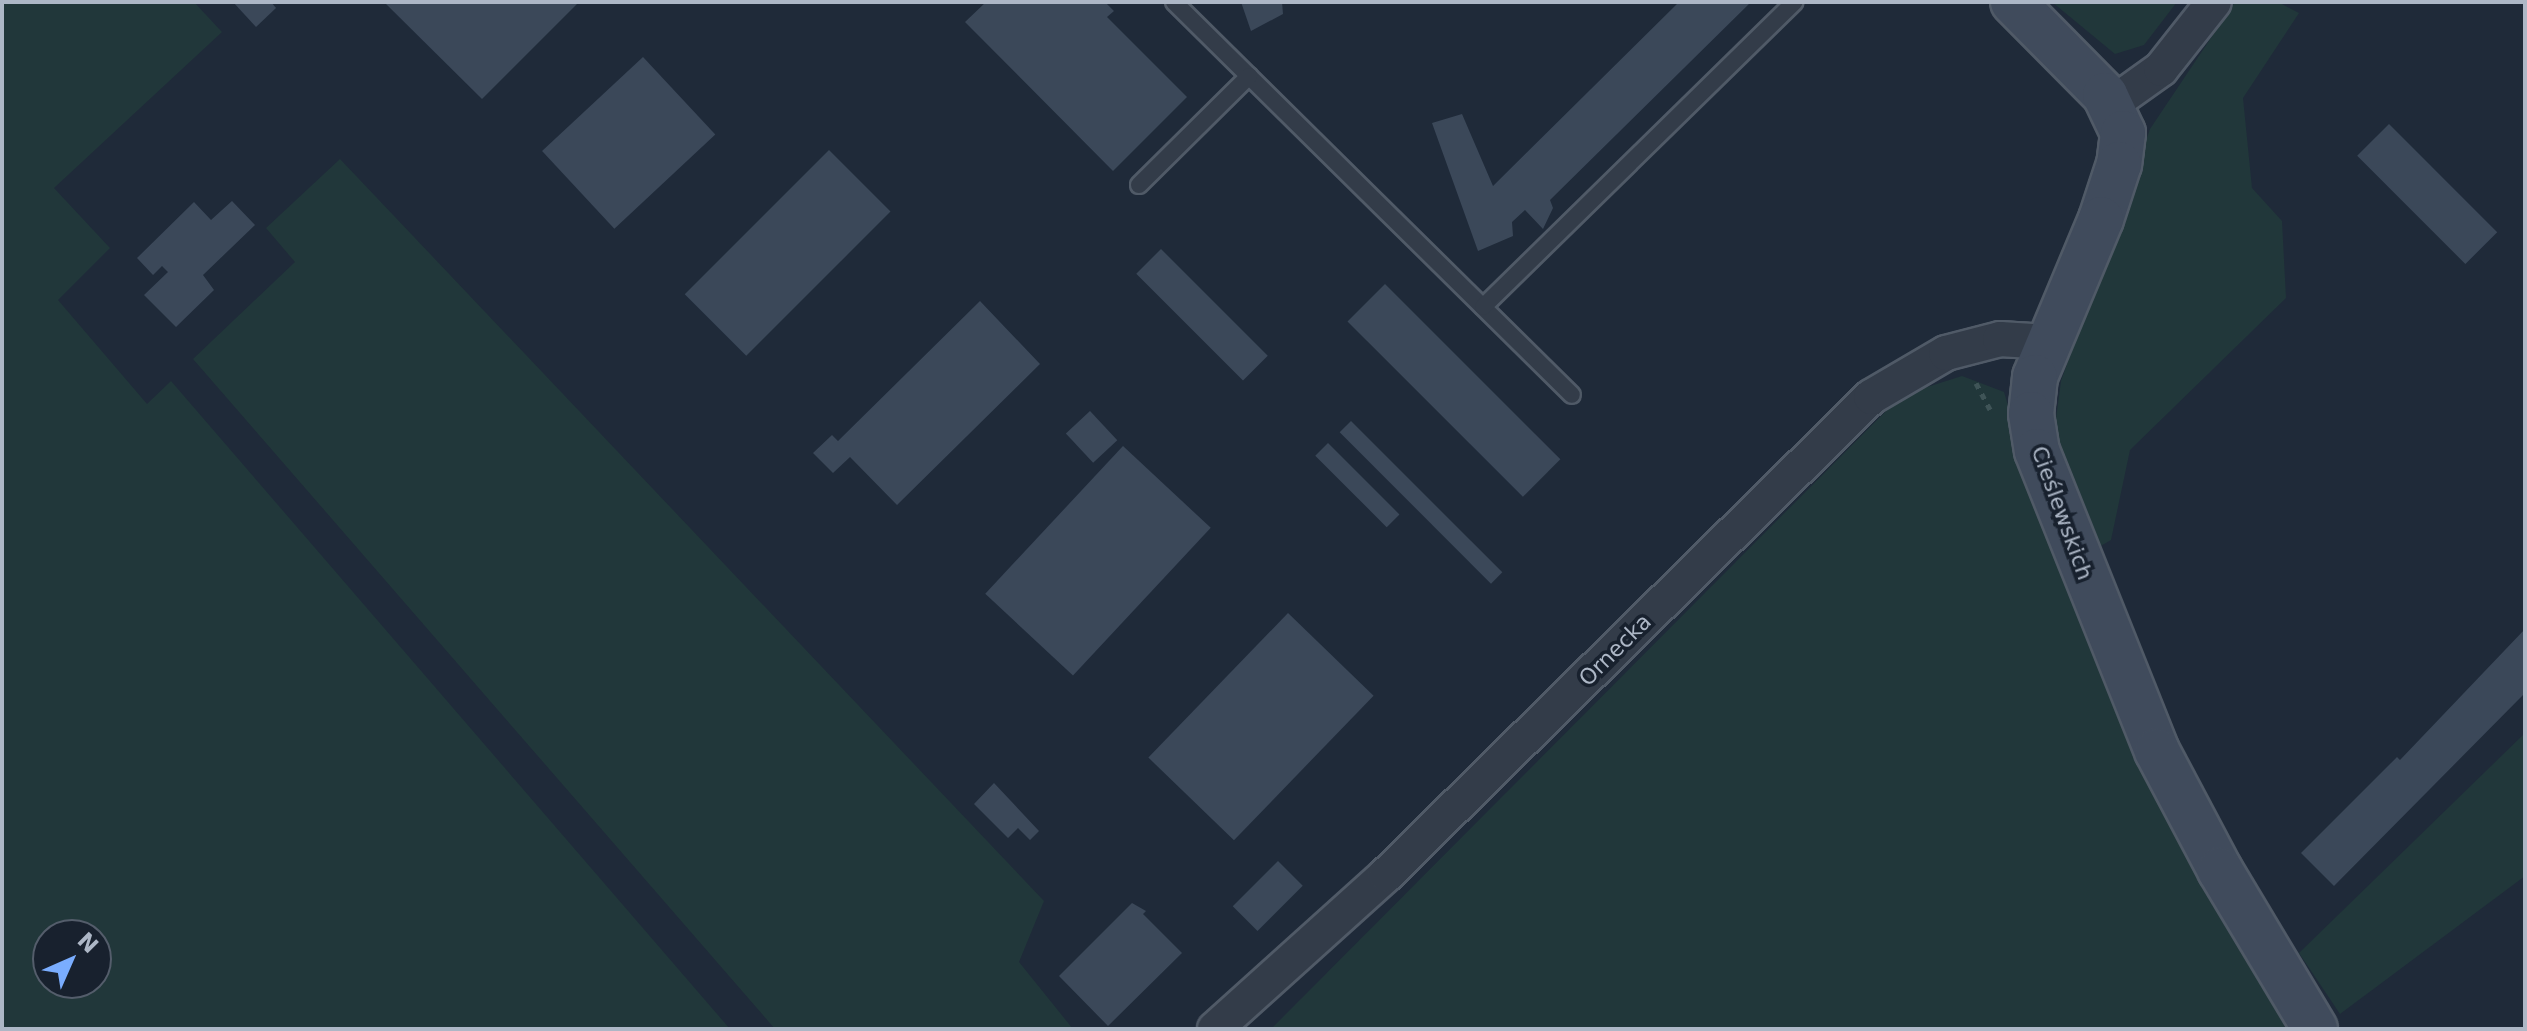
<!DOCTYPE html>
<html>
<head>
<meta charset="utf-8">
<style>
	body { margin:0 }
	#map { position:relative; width:2527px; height:1031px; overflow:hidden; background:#1f2a39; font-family:"DejaVu Sans",sans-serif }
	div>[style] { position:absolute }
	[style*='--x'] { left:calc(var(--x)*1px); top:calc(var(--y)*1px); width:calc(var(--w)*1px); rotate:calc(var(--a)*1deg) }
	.green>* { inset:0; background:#21373a }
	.building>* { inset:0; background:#3b4859; transform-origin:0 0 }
	.path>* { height:5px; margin-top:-2.5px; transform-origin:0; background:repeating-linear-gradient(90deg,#3f5457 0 6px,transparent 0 12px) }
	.roads { filter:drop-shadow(2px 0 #505a67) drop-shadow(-2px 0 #505a67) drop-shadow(0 2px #505a67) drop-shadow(0 -2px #505a67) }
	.lane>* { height:16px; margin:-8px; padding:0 8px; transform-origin:8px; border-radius:8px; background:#333c49 }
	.street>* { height:34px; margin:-17px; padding:0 17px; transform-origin:17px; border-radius:17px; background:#333c49 }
	.secondary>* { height:44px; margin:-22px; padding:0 22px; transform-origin:22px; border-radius:22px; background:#404b5c }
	span { translate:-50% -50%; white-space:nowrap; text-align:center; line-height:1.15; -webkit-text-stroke:7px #18212e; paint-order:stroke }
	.street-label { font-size:22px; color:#adb7c6 }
	.frame { position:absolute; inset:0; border:4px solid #adb7c6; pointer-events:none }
	.north { position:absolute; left:32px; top:919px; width:80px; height:80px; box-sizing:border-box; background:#18212e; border:2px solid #545d6b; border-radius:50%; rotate:45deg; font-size:22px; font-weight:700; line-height:32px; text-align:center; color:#adb7c6 }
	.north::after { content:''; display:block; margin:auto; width:28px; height:36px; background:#7aadfe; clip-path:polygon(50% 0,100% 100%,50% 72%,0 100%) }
</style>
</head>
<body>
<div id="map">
	<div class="green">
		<div style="clip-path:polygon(evenodd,2px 2px,194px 2px,222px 32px,54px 188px,110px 248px,58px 300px,147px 404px,171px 381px,730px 1029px,2px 1029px,2px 2px,96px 935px,96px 983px,48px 983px,48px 935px,96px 935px)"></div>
		<div style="clip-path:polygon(2052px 2px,2177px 2px,2144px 45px,2115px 54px)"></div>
		<div style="clip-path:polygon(2235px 2px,2278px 2px,2299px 13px,2243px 98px,2252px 188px,2282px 221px,2286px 298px,2130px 450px,2111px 540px,2092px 551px,2054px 433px,2061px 381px,2150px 129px)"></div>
		<div style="clip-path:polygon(340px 159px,1044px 901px,1019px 962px,1073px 1029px,775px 1029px,193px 359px,295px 262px,266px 228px)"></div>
		<div style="clip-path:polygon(1962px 376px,2004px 392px,2033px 488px,2143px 759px,2286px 1029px,1271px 1029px,1902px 395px)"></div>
		<div style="clip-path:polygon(2525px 733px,2525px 876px,2340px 1014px,2299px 953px)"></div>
	</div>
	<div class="building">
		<div style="clip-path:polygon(233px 2px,271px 2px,276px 8px,256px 27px)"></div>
		<div style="clip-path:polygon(384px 2px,579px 2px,482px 99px)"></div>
		<div style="clip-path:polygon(986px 2px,1105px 2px,1114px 11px,1107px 17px,1187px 97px,1113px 171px,965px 22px)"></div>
		<div style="clip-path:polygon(1241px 2px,1282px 2px,1283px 14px,1251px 31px)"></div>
		<div style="clip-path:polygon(1679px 2px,1751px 2px,1550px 200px,1553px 208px,1543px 229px,1525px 210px,1512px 222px,1513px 236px,1478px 251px,1432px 123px,1462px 114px,1493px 186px)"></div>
		<div style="left:643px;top:57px;width:106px;height:138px;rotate:47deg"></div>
		<div style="left:2389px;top:124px;width:153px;height:45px;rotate:45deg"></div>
		<div style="left:829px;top:150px;width:87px;height:204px;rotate:45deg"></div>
		<div style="clip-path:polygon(232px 201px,255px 225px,203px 275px,214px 290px,176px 327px,144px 295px,168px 272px,162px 266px,153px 275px,137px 258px,194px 202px,211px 220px)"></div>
		<div style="left:1161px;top:249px;width:151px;height:35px;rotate:45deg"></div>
		<div style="left:1385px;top:284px;width:248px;height:53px;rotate:45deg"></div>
		<div style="clip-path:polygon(980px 301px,1040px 364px,897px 505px,850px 457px,833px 473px,813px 453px,832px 435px,838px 441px)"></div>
		<div style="left:1090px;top:411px;width:40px;height:33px;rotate:47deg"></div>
		<div style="left:1351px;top:421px;width:214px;height:16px;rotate:45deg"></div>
		<div style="left:1328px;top:443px;width:101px;height:18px;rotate:45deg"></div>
		<div style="left:1123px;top:446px;width:120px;height:202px;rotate:43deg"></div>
		<div style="left:1288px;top:613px;width:119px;height:201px;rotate:44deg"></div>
		<div style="clip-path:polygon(2525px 629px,2525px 693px,2334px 886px,2301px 853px,2397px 757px,2400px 760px)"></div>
		<div style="clip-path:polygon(994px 783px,1039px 831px,1030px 840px,1018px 828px,1008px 838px,974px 804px)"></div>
		<div style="left:1278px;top:861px;width:35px;height:64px;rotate:45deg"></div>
		<div style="clip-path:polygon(1132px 903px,1146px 911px,1143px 914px,1182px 953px,1108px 1026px,1059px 976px)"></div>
	</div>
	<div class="path">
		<div style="--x:1976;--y:383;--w:30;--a:62"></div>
	</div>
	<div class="roads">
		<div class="lane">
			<div style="--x:1174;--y:2;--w:559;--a:44.64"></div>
			<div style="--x:1139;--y:185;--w:155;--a:-44.7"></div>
			<div style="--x:1483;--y:307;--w:436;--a:-44.4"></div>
		</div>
		<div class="street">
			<div style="--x:2112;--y:104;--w:60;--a:-35.5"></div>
			<div style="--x:2161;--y:69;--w:85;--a:-51.7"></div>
			<div style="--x:1215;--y:1029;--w:230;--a:-42"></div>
			<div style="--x:1386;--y:875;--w:681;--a:-44.58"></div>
			<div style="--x:1871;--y:397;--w:87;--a:-30.4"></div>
			<div style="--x:1946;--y:353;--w:56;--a:-14.5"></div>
			<div style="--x:2000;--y:339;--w:48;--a:3.6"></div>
		</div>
		<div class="secondary">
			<div style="--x:2013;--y:2;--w:131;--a:45.3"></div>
			<div style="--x:2105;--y:95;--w:42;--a:64.7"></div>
			<div style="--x:2123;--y:133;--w:31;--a:97"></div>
			<div style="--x:2119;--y:164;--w:58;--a:108.1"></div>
			<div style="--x:2101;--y:219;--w:171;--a:112.7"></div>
			<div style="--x:2035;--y:377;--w:37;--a:96"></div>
			<div style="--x:2031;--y:414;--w:37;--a:81"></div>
			<div style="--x:2037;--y:451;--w:323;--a:68.2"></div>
			<div style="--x:2157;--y:751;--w:135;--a:62.1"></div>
			<div style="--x:2220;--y:870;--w:185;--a:59.1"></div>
		</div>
	</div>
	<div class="street-label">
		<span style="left:2062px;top:513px;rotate:70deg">Cieślewskich</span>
		<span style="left:1615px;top:650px;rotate:-45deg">Ornecka</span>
	</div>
	<div class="frame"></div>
	<div class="north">N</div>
</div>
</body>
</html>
